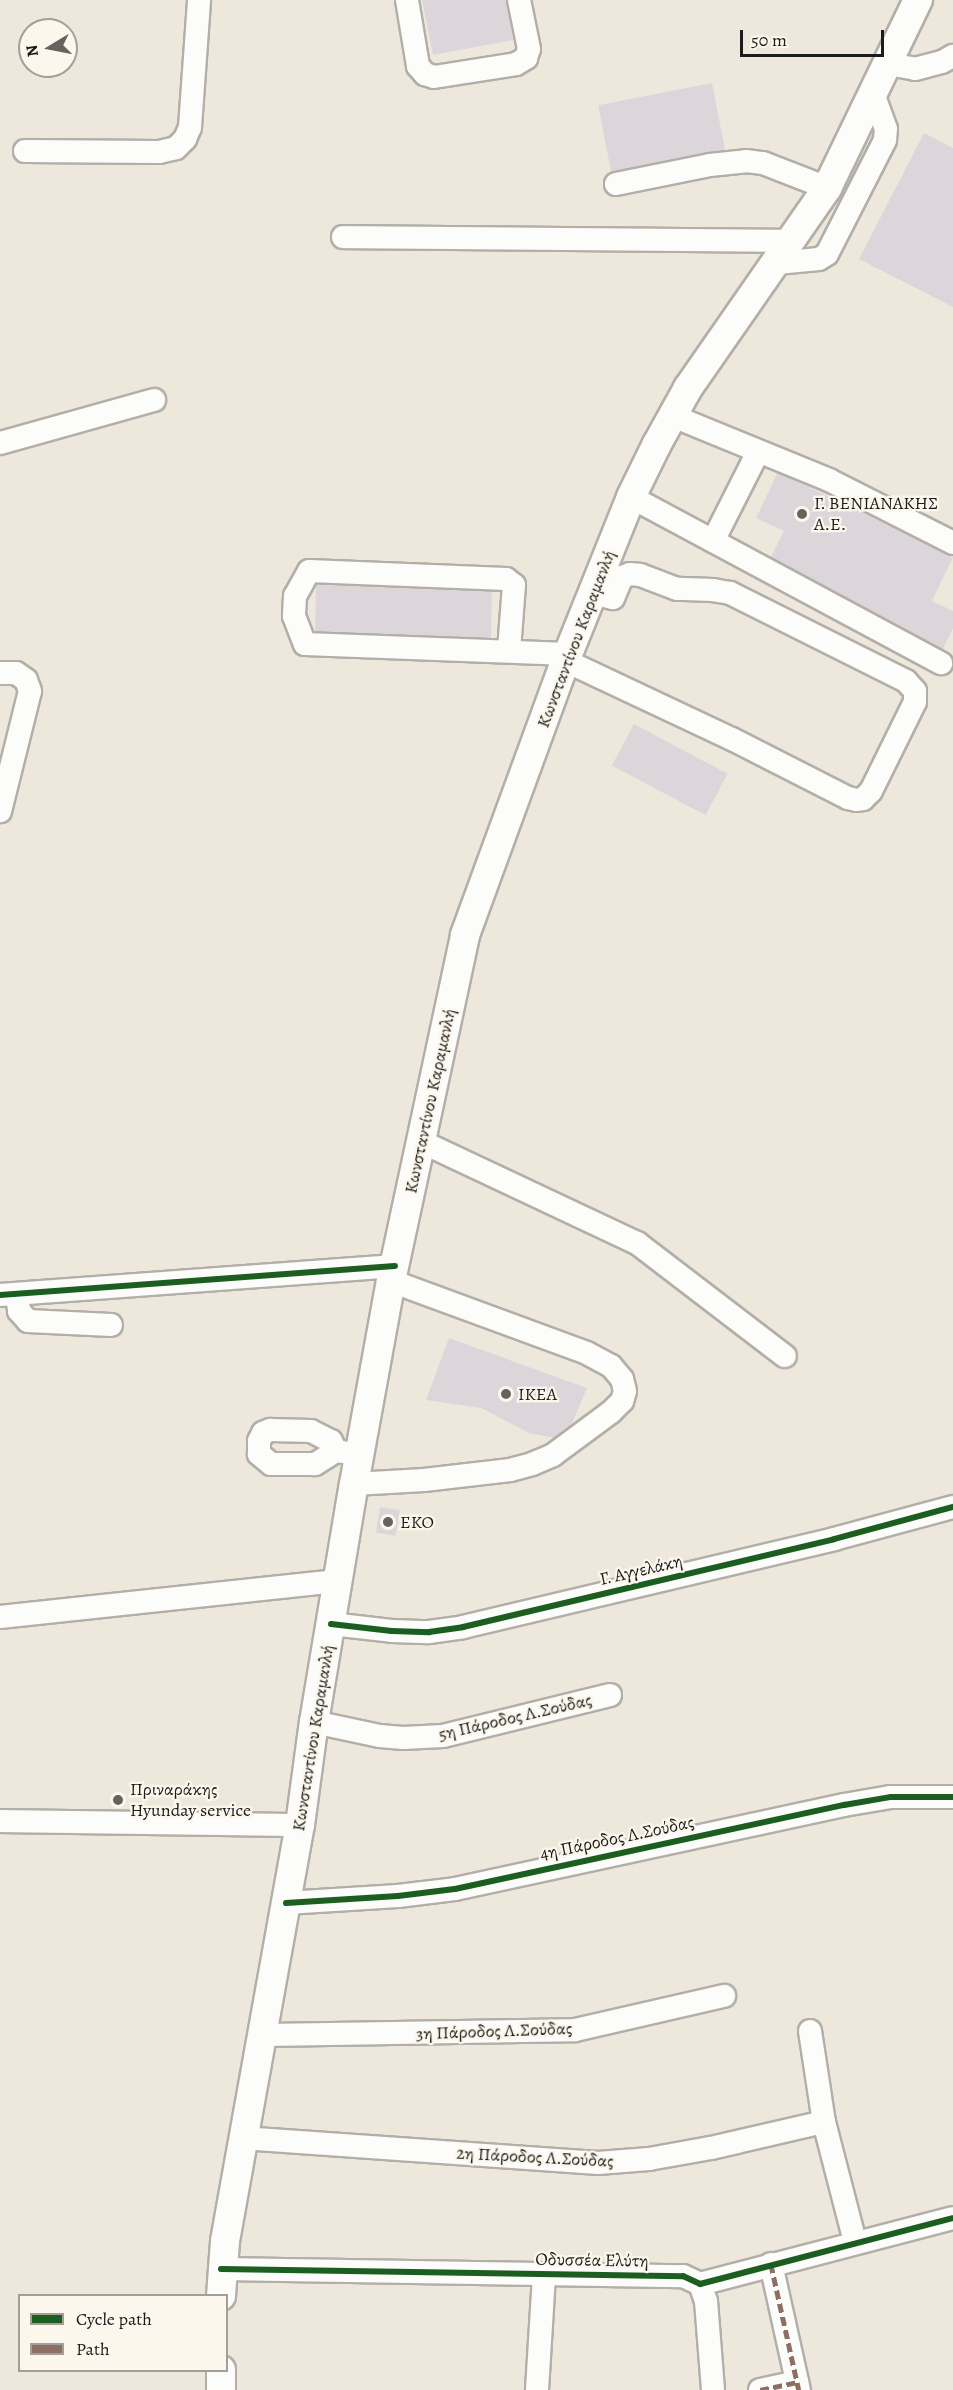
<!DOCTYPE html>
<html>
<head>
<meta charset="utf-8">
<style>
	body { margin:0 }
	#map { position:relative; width:953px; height:2390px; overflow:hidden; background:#eee8dc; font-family:Alegreya,serif }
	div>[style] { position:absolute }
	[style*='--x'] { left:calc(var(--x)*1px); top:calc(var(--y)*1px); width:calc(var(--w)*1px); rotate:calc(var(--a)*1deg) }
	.building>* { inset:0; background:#dcd6db; transform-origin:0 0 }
	.roads { filter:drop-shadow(2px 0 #b3afa8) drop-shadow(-2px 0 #b3afa8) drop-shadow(0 2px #b3afa8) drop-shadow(0 -2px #b3afa8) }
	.minor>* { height:22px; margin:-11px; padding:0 11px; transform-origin:11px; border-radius:11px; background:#fcfcfa }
	.major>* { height:28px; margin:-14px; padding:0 14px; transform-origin:14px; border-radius:14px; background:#fcfcfa }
	.quiet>* { height:4.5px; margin-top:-2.25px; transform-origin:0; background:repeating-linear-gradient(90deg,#8d6e63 0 9px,transparent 0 13.5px) }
	.cycleway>* { height:6px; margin:-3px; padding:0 3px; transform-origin:3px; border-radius:3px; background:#1b5e20 }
	.dots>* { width:16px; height:16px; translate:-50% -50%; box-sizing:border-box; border:3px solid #fbf7ec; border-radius:50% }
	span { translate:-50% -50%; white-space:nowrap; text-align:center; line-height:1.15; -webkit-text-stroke:4.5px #fbf7ec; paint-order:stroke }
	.poi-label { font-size:18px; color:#1c1c1c }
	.left { translate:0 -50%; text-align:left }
	.street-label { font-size:18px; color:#1c1c1c }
	.legend { position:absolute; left:18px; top:2294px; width:210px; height:78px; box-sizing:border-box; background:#fbf7ec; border:2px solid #a29f99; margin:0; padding:8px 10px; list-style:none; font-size:18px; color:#1c1c1c }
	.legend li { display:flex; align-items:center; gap:12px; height:30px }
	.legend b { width:30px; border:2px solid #a29f99 }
	.north { position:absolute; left:18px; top:18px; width:60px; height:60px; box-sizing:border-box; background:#fbf7ec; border:2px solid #a29f99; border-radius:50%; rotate:260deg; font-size:16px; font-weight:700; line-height:24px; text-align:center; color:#1c1c1c }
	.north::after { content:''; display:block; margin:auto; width:21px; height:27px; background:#66635f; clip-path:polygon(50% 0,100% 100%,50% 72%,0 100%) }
	.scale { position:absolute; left:740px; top:30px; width:144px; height:27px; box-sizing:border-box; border:3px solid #1c1c1c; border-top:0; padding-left:8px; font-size:18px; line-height:21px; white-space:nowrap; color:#1c1c1c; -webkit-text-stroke:4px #fbf7ec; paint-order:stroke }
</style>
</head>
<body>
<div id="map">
	<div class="building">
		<div style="clip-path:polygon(422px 0,506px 0,513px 40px,433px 55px)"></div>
		<div style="left:712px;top:83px;width:71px;height:116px;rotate:79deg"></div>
		<div style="clip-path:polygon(924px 133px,953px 148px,953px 307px,859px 259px)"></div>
		<div style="clip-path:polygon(778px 472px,953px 557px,932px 601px,953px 611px,953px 628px,942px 651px,767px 565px,784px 531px,756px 518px)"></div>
		<div style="left:316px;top:585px;width:176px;height:54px;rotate:1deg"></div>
		<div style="left:634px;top:724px;width:106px;height:47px;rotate:28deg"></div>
		<div style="clip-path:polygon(449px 1338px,587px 1388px,565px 1440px,529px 1433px,481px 1408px,426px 1400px)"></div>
		<div style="left:380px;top:1507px;width:20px;height:26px;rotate:9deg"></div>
	</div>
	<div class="roads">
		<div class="minor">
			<div style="--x:407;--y:0;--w:67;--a:80.5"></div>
			<div style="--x:418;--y:66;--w:11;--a:49"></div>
			<div style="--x:425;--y:74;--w:9;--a:18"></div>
			<div style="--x:434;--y:77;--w:83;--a:-9"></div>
			<div style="--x:516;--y:64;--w:12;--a:-31"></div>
			<div style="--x:526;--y:58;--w:9;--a:-72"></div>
			<div style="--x:529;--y:49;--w:50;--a:-101.5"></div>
			<div style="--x:888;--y:64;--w:27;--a:10"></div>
			<div style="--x:915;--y:69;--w:28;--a:-15"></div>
			<div style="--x:942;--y:62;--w:13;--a:-29"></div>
			<div style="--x:25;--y:151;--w:134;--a:0.4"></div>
			<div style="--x:159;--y:152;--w:17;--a:-13"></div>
			<div style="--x:176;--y:148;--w:13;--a:-45"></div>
			<div style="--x:185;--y:139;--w:13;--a:-67"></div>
			<div style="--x:190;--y:127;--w:127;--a:-85.9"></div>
			<div style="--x:616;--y:184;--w:96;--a:-11.4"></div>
			<div style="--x:710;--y:165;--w:36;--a:-6"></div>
			<div style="--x:746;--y:161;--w:17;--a:7"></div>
			<div style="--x:763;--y:163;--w:69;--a:21.3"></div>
			<div style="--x:343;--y:237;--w:448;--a:0.5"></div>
			<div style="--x:777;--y:263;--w:42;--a:-5.4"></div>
			<div style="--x:819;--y:259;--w:9;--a:-32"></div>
			<div style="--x:827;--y:254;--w:128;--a:-63"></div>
			<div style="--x:885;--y:140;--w:11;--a:-85"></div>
			<div style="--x:886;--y:129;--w:37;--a:-110"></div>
			<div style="--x:673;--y:416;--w:169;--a:22.3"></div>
			<div style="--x:829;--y:480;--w:139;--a:26.9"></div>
			<div style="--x:0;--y:443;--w:160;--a:-15.6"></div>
			<div style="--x:631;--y:497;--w:352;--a:28.2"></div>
			<div style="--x:713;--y:541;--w:100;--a:-63.2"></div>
			<div style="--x:509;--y:650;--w:65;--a:-85.6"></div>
			<div style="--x:514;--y:585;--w:10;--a:-143"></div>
			<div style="--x:506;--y:579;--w:197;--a:-177.7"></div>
			<div style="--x:309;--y:571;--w:29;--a:119"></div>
			<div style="--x:295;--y:596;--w:20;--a:93"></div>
			<div style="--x:294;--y:616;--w:30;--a:69"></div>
			<div style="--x:305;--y:644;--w:263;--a:2.2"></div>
			<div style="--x:566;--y:661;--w:183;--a:25.2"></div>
			<div style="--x:732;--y:739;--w:130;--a:27"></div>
			<div style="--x:848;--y:798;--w:9;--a:13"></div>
			<div style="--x:857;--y:800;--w:6;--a:-9"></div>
			<div style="--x:863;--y:799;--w:11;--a:-45"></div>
			<div style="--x:871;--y:791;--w:99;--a:-63.7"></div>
			<div style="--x:915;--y:702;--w:11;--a:-90"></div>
			<div style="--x:915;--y:691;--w:13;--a:-132"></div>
			<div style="--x:906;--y:681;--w:197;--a:-153.4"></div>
			<div style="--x:730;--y:593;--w:17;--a:-170"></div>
			<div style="--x:713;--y:590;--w:36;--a:-178"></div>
			<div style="--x:677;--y:589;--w:40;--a:-159"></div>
			<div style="--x:640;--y:575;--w:10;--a:-174"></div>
			<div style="--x:630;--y:574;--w:9;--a:159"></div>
			<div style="--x:622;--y:577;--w:23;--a:113"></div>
			<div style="--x:613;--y:598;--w:22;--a:-167"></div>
			<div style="--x:0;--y:673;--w:16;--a:0"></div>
			<div style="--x:16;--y:673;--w:12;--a:35"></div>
			<div style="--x:26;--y:680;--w:12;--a:70"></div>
			<div style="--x:30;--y:691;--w:124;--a:104"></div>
			<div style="--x:422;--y:1142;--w:238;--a:25.2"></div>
			<div style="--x:637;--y:1243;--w:186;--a:37.4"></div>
			<div style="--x:17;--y:1294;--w:17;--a:83"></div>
			<div style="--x:19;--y:1311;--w:13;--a:48"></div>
			<div style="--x:28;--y:1321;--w:83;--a:2.8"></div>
			<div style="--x:0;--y:1295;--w:396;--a:-4.2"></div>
			<div style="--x:336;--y:1451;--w:25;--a:148"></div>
			<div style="--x:315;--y:1464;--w:44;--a:180"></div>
			<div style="--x:271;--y:1464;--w:16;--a:-140"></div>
			<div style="--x:259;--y:1454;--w:13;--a:-90"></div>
			<div style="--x:259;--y:1441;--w:9;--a:-63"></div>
			<div style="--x:263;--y:1433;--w:8;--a:-23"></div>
			<div style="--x:270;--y:1430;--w:41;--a:1.4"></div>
			<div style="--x:311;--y:1431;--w:22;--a:27"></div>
			<div style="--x:331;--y:1441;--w:11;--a:63"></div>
			<div style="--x:336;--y:1451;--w:24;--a:9"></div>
			<div style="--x:354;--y:1484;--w:70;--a:-3.3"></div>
			<div style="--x:424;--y:1480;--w:87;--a:-6.6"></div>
			<div style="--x:510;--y:1470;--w:23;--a:-15"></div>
			<div style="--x:532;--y:1464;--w:23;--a:-23"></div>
			<div style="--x:553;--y:1455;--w:72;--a:-36.6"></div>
			<div style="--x:611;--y:1412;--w:16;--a:-45"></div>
			<div style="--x:622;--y:1401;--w:10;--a:-73"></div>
			<div style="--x:625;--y:1391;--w:12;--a:-104"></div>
			<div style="--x:622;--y:1379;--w:17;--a:-130"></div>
			<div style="--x:611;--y:1366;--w:27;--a:-152"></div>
			<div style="--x:587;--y:1353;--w:209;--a:-159.8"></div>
			<div style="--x:0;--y:1617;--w:341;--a:-6.1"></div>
			<div style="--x:331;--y:1624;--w:61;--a:6.5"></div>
			<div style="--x:392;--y:1631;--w:37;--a:2"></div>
			<div style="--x:429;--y:1632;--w:34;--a:-8"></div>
			<div style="--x:463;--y:1627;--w:381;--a:-13.3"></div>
			<div style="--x:834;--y:1539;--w:123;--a:-15.1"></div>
			<div style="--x:314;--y:1722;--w:67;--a:12"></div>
			<div style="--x:380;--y:1736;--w:23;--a:5"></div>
			<div style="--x:403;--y:1738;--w:40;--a:-2.9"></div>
			<div style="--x:443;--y:1736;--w:172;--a:-13.8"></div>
			<div style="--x:0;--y:1821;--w:300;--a:0.8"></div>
			<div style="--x:286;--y:1903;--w:112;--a:-3.6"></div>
			<div style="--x:398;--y:1896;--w:57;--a:-7"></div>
			<div style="--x:455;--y:1889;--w:398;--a:-12.2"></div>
			<div style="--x:844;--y:1805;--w:48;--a:-9.7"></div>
			<div style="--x:891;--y:1797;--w:62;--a:0"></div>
			<div style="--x:810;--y:2031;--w:92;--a:81.3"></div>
			<div style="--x:824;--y:2122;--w:124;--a:75.5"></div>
			<div style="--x:260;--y:2035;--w:315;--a:-0.9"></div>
			<div style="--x:575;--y:2030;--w:153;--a:-12.9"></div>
			<div style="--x:242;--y:2138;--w:357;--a:4"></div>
			<div style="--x:598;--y:2163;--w:51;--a:-4.5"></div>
			<div style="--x:649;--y:2159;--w:63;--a:-10.1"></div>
			<div style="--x:711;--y:2148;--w:116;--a:-13"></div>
			<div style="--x:771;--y:2264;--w:129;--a:77.5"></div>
			<div style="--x:221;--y:2269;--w:462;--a:0.9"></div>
			<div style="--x:683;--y:2276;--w:19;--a:25"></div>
			<div style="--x:700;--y:2284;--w:261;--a:-14.6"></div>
			<div style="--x:700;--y:2284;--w:18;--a:71"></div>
			<div style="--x:706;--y:2301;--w:89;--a:85.5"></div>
			<div style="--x:537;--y:2390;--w:116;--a:-86.5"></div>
			<div style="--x:760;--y:2390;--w:38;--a:-12"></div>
		</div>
		<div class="major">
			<div style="--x:221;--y:2296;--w:55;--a:-85.8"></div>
			<div style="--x:225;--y:2241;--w:423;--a:-79.8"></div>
			<div style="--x:300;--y:1825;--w:104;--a:-82.3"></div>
			<div style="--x:314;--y:1722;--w:241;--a:-80.5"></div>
			<div style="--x:354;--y:1484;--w:206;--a:-79.7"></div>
			<div style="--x:391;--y:1281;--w:354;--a:-77.9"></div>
			<div style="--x:465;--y:935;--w:299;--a:-69.9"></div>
			<div style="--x:568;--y:654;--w:169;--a:-68.1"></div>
			<div style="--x:631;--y:497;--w:59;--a:-63.9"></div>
			<div style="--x:657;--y:444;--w:64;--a:-61"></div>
			<div style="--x:688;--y:388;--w:244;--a:-55.2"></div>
			<div style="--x:827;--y:188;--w:209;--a:-64.2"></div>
			<div style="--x:221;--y:2370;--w:20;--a:90"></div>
		</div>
	</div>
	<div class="quiet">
		<div style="--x:771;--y:2264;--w:129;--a:77.5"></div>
		<div style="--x:760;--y:2390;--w:38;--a:-12"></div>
	</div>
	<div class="cycleway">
		<div style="--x:0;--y:1295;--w:396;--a:-4.2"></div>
		<div style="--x:331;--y:1624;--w:61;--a:6.5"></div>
		<div style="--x:392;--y:1631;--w:37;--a:2"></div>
		<div style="--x:429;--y:1632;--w:34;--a:-8"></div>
		<div style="--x:463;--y:1627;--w:381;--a:-13.3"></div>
		<div style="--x:834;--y:1539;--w:123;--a:-15.1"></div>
		<div style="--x:286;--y:1903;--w:112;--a:-3.6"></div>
		<div style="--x:398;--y:1896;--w:57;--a:-7"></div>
		<div style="--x:455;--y:1889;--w:398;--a:-12.2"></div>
		<div style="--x:844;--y:1805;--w:48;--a:-9.7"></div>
		<div style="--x:891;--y:1797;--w:62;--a:0"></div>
		<div style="--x:221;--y:2269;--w:462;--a:0.9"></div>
		<div style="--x:683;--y:2276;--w:19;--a:25"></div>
		<div style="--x:700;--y:2284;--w:261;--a:-14.6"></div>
	</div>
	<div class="dots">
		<div style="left:802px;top:514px;background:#66635f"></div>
		<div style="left:506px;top:1394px;background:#66635f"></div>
		<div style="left:388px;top:1522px;background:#66635f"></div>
		<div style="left:118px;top:1800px;background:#66635f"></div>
	</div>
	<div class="poi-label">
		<span class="left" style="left:814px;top:514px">Γ. ΒΕΝΙΑΝΑΚΗΣ<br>A.E.</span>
		<span class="left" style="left:518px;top:1394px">IKEA</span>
		<span class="left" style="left:400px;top:1522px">EKO</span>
		<span class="left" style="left:130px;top:1800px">Πριναράκης<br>Hyunday service</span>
	</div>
	<div class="street-label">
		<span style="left:576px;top:639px;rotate:-69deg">Κωνσταντίνου Καραμανλή</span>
		<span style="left:430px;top:1101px;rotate:-78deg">Κωνσταντίνου Καραμανλή</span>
		<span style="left:641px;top:1570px;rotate:-13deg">Γ. Αγγελάκη</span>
		<span style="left:515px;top:1717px;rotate:-13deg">5η Πάροδος Λ.Σούδας</span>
		<span style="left:313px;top:1738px;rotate:-81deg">Κωνσταντίνου Καραμανλή</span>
		<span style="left:617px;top:1838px;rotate:-12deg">4η Πάροδος Λ.Σούδας</span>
		<span style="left:494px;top:2031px;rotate:-2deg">3η Πάροδος Λ.Σούδας</span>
		<span style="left:535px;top:2157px;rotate:3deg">2η Πάροδος Λ.Σούδας</span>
		<span style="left:592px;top:2260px;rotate:1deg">Οδυσσέα Ελύτη</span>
	</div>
	<ul class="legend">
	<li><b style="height:8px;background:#1b5e20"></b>Cycle path</li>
	<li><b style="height:8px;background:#8d6e63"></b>Path</li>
	</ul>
	<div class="north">N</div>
	<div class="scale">50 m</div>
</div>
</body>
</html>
